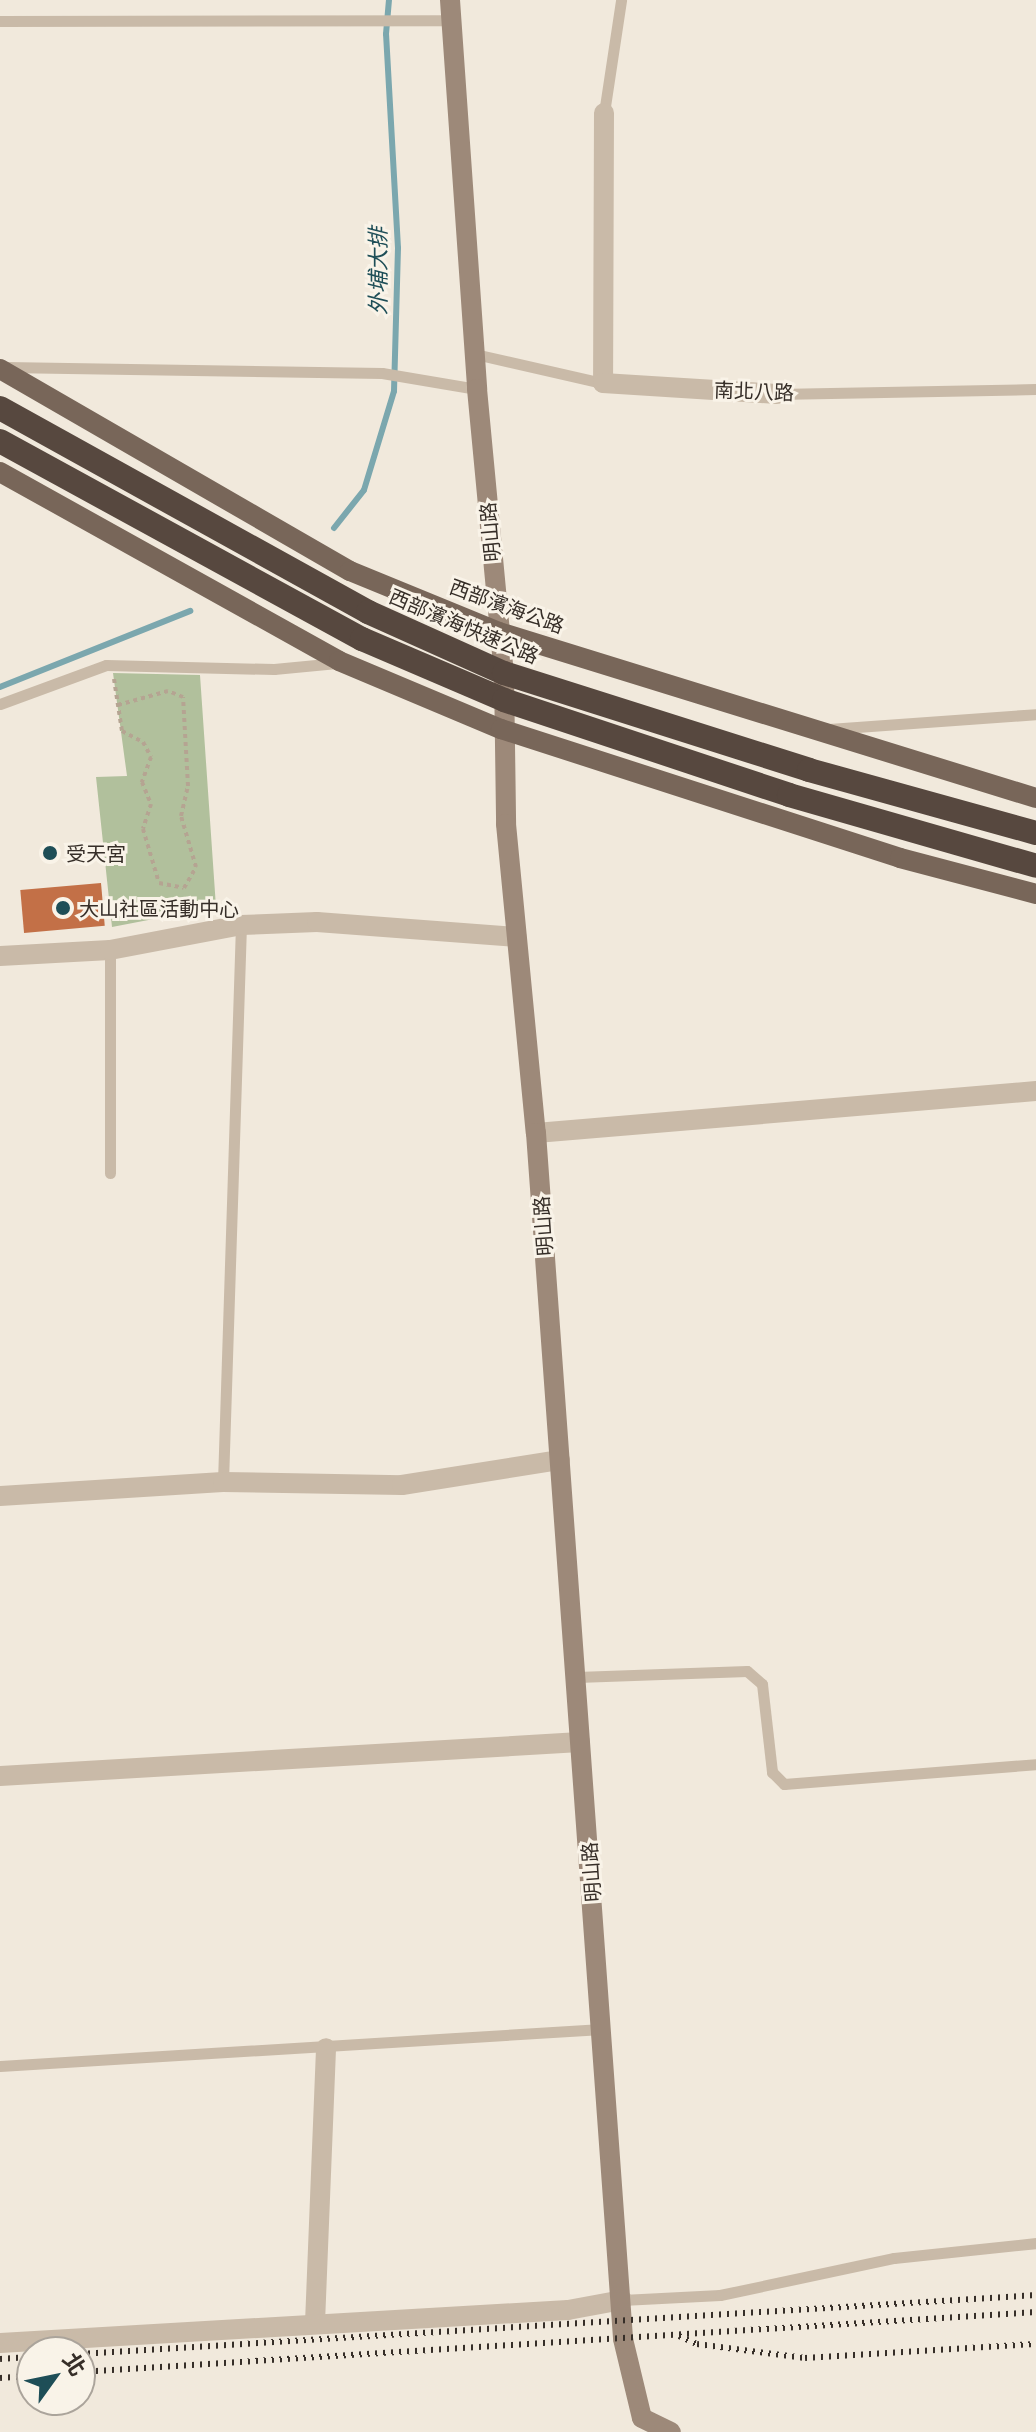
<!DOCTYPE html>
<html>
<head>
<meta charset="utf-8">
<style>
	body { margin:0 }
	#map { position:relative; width:1036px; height:2432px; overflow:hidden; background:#f1e9dc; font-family:Lato,"Noto Sans TC",sans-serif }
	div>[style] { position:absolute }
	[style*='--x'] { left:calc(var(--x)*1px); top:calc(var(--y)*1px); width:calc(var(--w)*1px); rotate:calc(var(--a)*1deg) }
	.green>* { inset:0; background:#b1c09c }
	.stream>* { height:6px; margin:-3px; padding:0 3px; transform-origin:3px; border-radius:3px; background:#7ba7ae }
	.building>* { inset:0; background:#c37047; transform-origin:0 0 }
	.path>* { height:4px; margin-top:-2px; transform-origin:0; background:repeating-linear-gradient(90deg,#b5a492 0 4px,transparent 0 8px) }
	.lane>* { height:11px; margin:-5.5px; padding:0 5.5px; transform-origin:5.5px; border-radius:5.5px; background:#c9baa8 }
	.street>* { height:20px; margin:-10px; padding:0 10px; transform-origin:10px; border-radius:10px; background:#c9baa8 }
	.secondary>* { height:20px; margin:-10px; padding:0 10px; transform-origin:10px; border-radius:10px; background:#9d8979 }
	.primary>* { height:20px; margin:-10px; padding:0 10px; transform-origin:10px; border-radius:10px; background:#786659 }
	.highway>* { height:24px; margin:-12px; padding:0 12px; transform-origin:12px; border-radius:12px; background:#57483f }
	.rail>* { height:6px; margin-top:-3px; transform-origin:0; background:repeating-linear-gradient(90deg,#362e28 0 2px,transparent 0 8px) }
	.dots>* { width:22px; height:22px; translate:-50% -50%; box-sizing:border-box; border:4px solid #f9f3e8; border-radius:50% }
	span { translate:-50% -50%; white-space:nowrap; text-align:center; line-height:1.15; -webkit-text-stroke:6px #f9f3e8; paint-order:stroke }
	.street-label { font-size:20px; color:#362e28 }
	.poi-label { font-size:20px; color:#362e28 }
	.left { translate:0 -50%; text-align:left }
	.water-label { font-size:22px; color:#1e4e57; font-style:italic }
	.north { position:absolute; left:16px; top:2336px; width:80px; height:80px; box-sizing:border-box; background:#f9f3e8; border:2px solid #aba49b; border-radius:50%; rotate:57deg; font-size:22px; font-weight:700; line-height:32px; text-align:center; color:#362e28 }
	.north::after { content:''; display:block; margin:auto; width:28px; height:36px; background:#1e4e57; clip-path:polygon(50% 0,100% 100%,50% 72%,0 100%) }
</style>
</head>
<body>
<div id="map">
	<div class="green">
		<div style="clip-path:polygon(113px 673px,200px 675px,216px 907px,112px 927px,96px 777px,127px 776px)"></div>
	</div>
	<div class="stream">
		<div style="--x:334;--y:528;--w:48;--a:-51.7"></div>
		<div style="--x:364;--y:490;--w:103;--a:-73.1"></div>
		<div style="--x:394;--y:391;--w:143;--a:-88.4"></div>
		<div style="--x:398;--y:248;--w:214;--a:-93.2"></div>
		<div style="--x:386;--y:34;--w:34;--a:-85"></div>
		<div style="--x:0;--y:687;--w:205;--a:-21.8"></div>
	</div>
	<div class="building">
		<div style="left:101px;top:883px;width:43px;height:81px;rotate:85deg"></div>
	</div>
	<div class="path">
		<div style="--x:114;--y:679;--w:53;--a:81.3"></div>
		<div style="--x:122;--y:731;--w:24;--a:28"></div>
		<div style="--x:143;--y:742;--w:17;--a:62"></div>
		<div style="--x:151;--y:757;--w:27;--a:110"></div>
		<div style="--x:142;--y:782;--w:24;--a:68"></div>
		<div style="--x:151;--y:804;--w:26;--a:108"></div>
		<div style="--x:143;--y:829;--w:56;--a:73.5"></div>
		<div style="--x:159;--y:883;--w:25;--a:11"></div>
		<div style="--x:184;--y:888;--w:24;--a:-60"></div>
		<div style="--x:196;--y:867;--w:53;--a:-106.4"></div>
		<div style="--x:181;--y:816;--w:31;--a:-77"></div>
		<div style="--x:188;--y:786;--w:89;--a:-93.2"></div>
		<div style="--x:183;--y:697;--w:16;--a:-158"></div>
		<div style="--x:168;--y:691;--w:52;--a:164.4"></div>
	</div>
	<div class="lane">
		<div style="--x:0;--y:21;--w:451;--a:-0.1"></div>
		<div style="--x:604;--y:113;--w:114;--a:-81.4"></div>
		<div style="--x:475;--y:354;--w:131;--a:12.8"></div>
		<div style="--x:5;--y:367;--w:377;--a:0.9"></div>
		<div style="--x:382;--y:373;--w:96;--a:9.6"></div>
		<div style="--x:777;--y:394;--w:259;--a:-1.1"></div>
		<div style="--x:0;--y:704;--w:113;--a:-20.2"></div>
		<div style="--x:106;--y:665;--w:168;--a:1.4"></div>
		<div style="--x:274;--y:669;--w:63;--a:-5.4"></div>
		<div style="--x:829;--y:729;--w:208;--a:-4.1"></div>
		<div style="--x:110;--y:950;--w:223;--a:90"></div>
		<div style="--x:223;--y:1482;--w:557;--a:-88.15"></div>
		<div style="--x:577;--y:1677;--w:170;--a:-2"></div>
		<div style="--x:747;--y:1671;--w:20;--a:41"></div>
		<div style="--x:762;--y:1684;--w:89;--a:83.5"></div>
		<div style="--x:772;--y:1772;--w:17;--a:45"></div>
		<div style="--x:784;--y:1784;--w:253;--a:-4.5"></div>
		<div style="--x:0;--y:2066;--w:603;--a:-3.52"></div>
		<div style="--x:622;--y:2300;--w:98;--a:-2.9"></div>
		<div style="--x:720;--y:2295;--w:178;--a:-12"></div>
		<div style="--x:894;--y:2258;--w:143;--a:-6"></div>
	</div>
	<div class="street">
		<div style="--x:604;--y:113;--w:270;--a:90.2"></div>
		<div style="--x:603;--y:383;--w:174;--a:3.6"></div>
		<div style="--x:0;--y:956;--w:110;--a:-3.1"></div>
		<div style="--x:110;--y:950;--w:133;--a:-10.8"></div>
		<div style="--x:241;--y:925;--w:76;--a:-2.3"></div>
		<div style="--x:317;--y:922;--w:200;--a:4.3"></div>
		<div style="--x:536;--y:1133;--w:502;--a:-4.8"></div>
		<div style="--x:0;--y:1496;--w:223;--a:-3.6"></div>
		<div style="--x:223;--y:1482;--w:179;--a:1"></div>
		<div style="--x:402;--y:1485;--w:160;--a:-9"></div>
		<div style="--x:0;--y:1776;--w:581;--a:-3.35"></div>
		<div style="--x:315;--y:2323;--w:275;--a:-87.7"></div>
		<div style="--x:0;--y:2343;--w:569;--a:-3.33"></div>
		<div style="--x:568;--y:2310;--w:55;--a:-10.5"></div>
	</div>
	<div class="secondary">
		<div style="--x:450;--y:0;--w:390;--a:86"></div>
		<div style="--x:477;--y:389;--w:285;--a:84.6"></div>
		<div style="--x:504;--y:673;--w:151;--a:89.2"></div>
		<div style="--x:506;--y:824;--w:310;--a:84.5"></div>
		<div style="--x:536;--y:1133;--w:1209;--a:85.87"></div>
		<div style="--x:623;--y:2339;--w:81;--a:76.5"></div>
		<div style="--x:642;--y:2418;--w:32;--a:26"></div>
	</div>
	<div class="primary">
		<div style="--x:0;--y:369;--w:404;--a:30"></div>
		<div style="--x:350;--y:571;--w:161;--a:22.3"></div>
		<div style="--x:499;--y:632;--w:562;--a:17.18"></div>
		<div style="--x:0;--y:472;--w:388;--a:29.1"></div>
		<div style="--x:339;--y:661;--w:176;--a:22.8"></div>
		<div style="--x:501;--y:729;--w:419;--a:17.9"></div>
		<div style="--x:900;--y:858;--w:141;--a:14.8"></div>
	</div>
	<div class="highway">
		<div style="--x:0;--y:408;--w:421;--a:29"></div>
		<div style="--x:368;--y:612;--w:149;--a:24.2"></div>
		<div style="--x:504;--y:673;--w:320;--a:17.6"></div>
		<div style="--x:809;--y:770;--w:236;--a:15.5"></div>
		<div style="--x:0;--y:441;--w:413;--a:28.7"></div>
		<div style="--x:362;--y:639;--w:155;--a:23.2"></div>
		<div style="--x:504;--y:700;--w:300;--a:18.4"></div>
		<div style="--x:789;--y:795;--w:257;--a:16"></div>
	</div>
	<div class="rail">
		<div style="--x:679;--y:2336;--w:20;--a:24"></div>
		<div style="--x:697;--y:2344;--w:109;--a:7.4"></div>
		<div style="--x:805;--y:2358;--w:231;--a:-3.5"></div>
		<div style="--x:80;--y:2354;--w:958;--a:-3.53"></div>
		<div style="--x:0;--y:2359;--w:32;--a:-4"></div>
		<div style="--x:80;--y:2372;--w:958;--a:-3.59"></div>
		<div style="--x:0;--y:2378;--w:32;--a:-4"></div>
	</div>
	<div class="dots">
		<div style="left:50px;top:853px;background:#1e4e57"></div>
		<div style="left:63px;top:908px;background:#1e4e57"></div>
	</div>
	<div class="street-label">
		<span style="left:754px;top:391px;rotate:2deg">南北八路</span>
		<span style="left:490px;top:532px;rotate:-95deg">明山路</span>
		<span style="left:507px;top:606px;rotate:20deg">西部濱海公路</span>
		<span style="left:464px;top:626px;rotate:23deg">西部濱海快速公路</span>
		<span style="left:543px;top:1226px;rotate:-94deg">明山路</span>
		<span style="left:591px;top:1872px;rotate:-94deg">明山路</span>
	</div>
	<div class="poi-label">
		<span class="left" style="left:66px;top:853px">受天宮</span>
		<span class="left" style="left:79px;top:908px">大山社區活動中心</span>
	</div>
	<div class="water-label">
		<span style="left:378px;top:271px;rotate:-90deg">外埔大排</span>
	</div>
	<div class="north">北</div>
</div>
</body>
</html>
